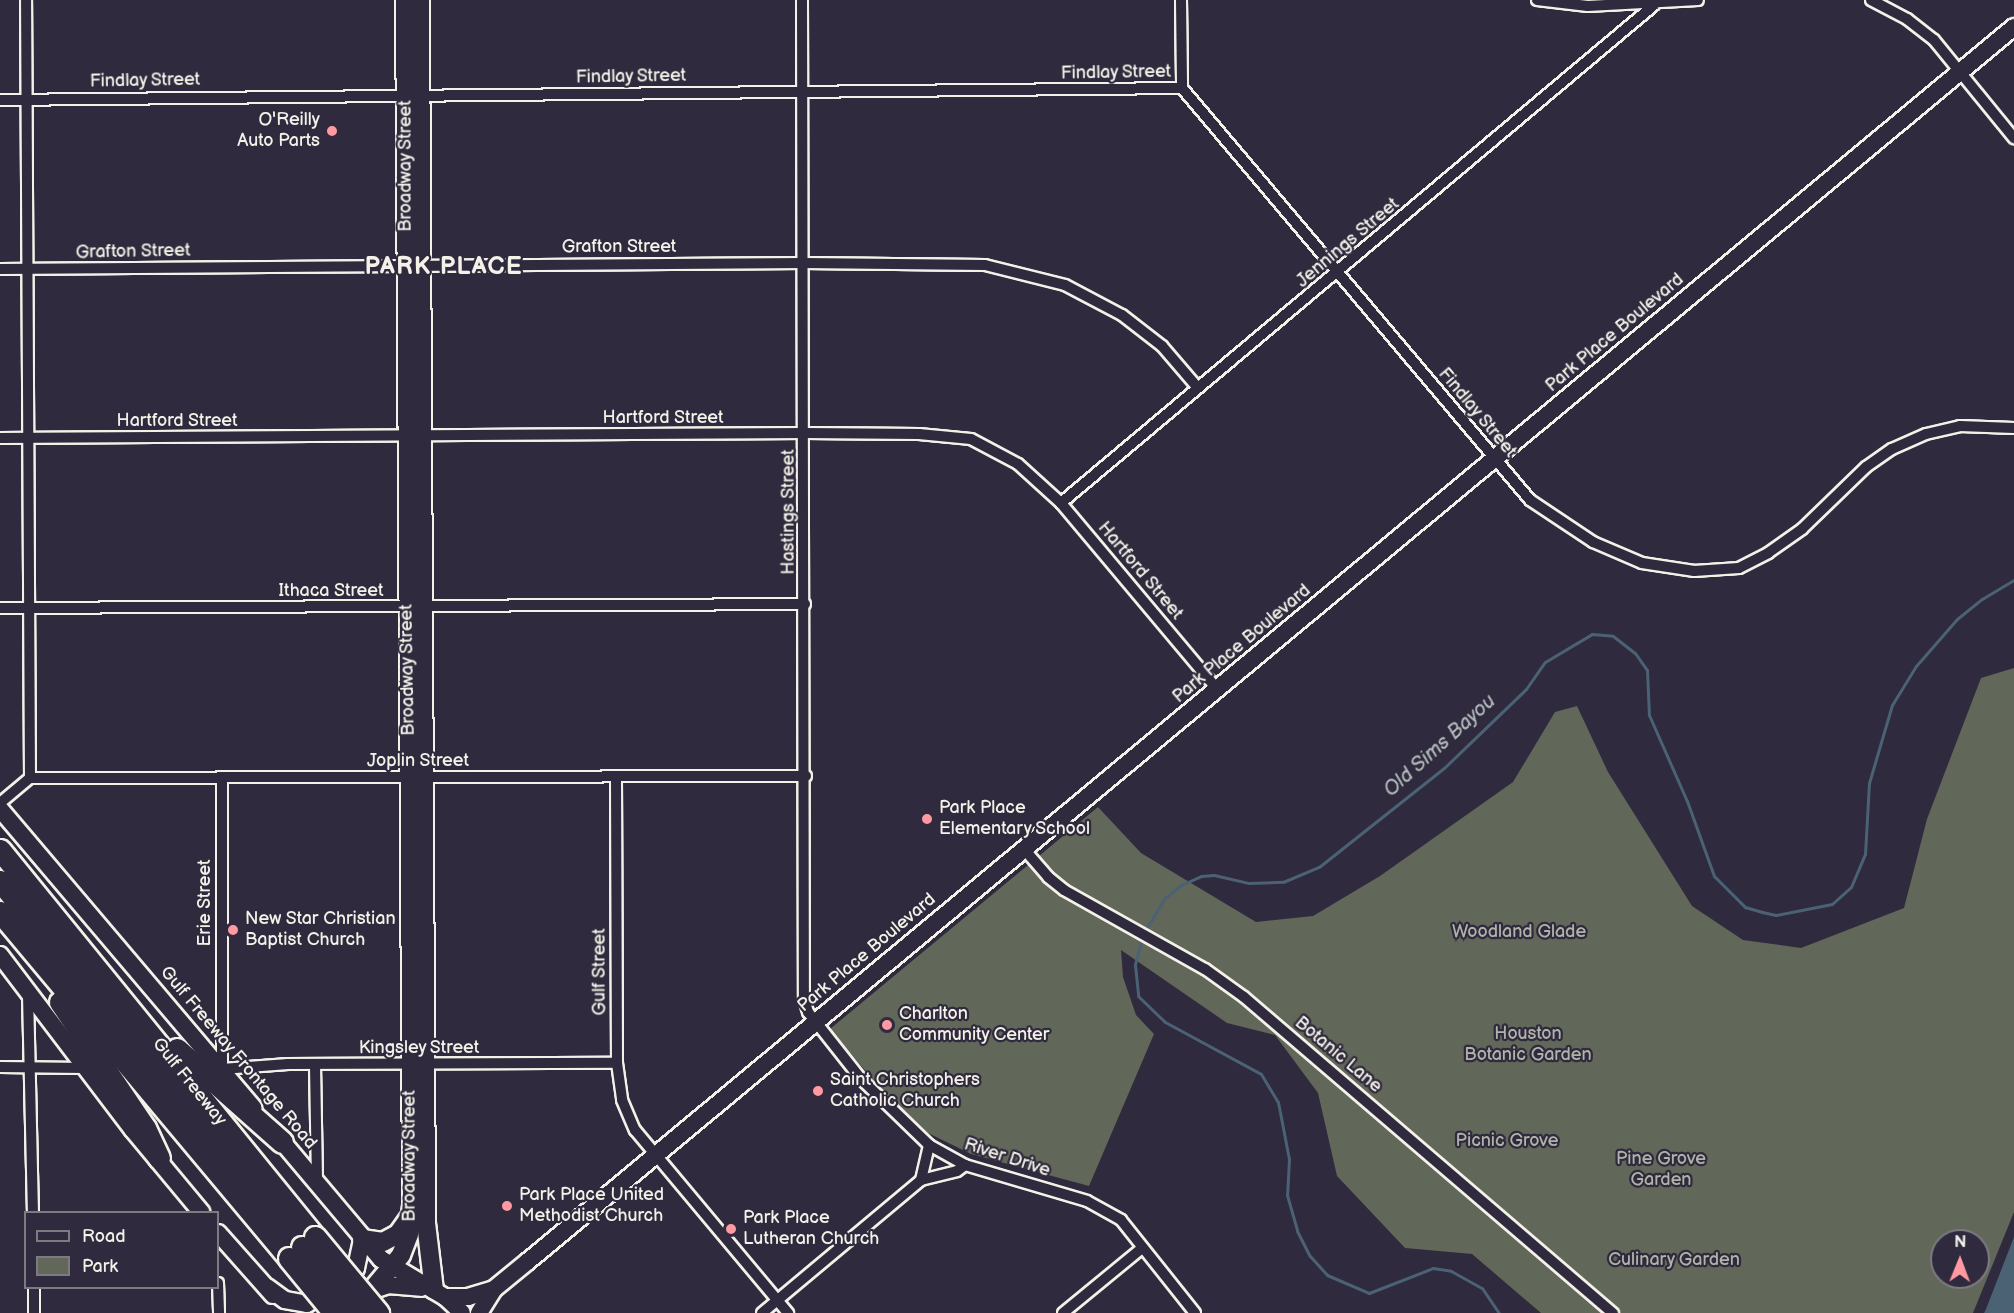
<!DOCTYPE html>
<html>
<head>
<meta charset="utf-8">
<style>
	body { margin:0 }
	#map { position:relative; width:2014px; height:1313px; overflow:hidden; background:#2f2a3d; font-family:"Balsamiq Sans",sans-serif }
	div>[style] { position:absolute }
	[style*='--x'] { left:calc(var(--x)*1px); top:calc(var(--y)*1px); width:calc(var(--w)*1px); rotate:calc(var(--a)*1deg) }
	.green>* { inset:0; background:#616759 }
	.water>* { inset:0; background:#4b6275 }
	.stream>* { height:3px; margin:-1.5px; padding:0 1.5px; transform-origin:1.5px; border-radius:1.5px; background:#4b6275 }
	.roads { filter:drop-shadow(2px 0 #f4f1e8) drop-shadow(-2px 0 #f4f1e8) drop-shadow(0 2px #f4f1e8) drop-shadow(0 -2px #f4f1e8) }
	.street>* { height:10px; margin:-5px; padding:0 5px; transform-origin:5px; border-radius:5px; background:#2f2a3d }
	.secondary>* { height:16px; margin:-8px; padding:0 8px; transform-origin:8px; border-radius:8px; background:#2f2a3d }
	.primary>* { height:18px; margin:-9px; padding:0 9px; transform-origin:9px; border-radius:9px; background:#2f2a3d }
	.highway>* { height:21px; margin:-10.5px; padding:0 10.5px; transform-origin:10.5px; border-radius:10.5px; background:#2f2a3d }
	.bridges { filter:drop-shadow(2px 0 #f4f1e8) drop-shadow(-2px 0 #f4f1e8) drop-shadow(0 2px #f4f1e8) drop-shadow(0 -2px #f4f1e8) }
	.highway-bridge>* { height:21px; margin:-10.5px; padding:0 10.5px; transform-origin:10.5px; border-radius:10.5px; background:#2f2a3d }
	.dots>* { width:16px; height:16px; translate:-50% -50%; box-sizing:border-box; border:3px solid #2f2a3d; border-radius:50% }
	span { translate:-50% -50%; white-space:nowrap; text-align:center; line-height:1.15; -webkit-text-stroke:4.5px #2f2a3d; paint-order:stroke }
	.street-label { font-size:18px; color:#f4f1e8 }
	.poi-label { font-size:18px; color:#f4f1e8 }
	.right { translate:-100% -50%; text-align:right }
	.left { translate:0 -50%; text-align:left }
	.park-label { font-size:18px; color:#b2b3a8 }
	.water-label { font-size:20px; color:#b0b8ba; font-style:italic }
	.district-label { font-size:24px; color:#f4f1e8; font-weight:700; letter-spacing:1.5px }
	.legend { position:absolute; left:24px; top:1211px; width:195px; height:78px; box-sizing:border-box; background:#2f2a3d; border:2px solid #7e7a81; margin:0; padding:8px 10px; list-style:none; font-size:18px; color:#f4f1e8 }
	.legend li { display:flex; align-items:center; gap:12px; height:30px }
	.legend b { width:30px; border:2px solid #7e7a81 }
	.north { position:absolute; left:1930px; top:1229px; width:60px; height:60px; box-sizing:border-box; background:#2f2a3d; border:2px solid #7e7a81; border-radius:50%; rotate:1deg; font-size:16px; font-weight:700; line-height:24px; text-align:center; color:#f4f1e8 }
	.north::after { content:''; display:block; margin:auto; width:21px; height:27px; background:#ff9aa2; clip-path:polygon(50% 0,100% 100%,50% 72%,0 100%) }
</style>
</head>
<body>
<div id="map">
	<div class="green">
		<div style="clip-path:polygon(evenodd,2014px 668px,2014px 1212px,1973px 1313px,1541px 1313px,1472px 1254px,1405px 1248px,1337px 1176px,1318px 1093px,1275px 1035px,1227px 1023px,1121px 950px,1123px 977px,1136px 1015px,1154px 1034px,1089px 1186px,971px 1154px,928px 1133px,886px 1095px,830px 1029px,1098px 807px,1141px 853px,1256px 922px,1313px 916px,1380px 876px,1513px 782px,1555px 712px,1577px 706px,1608px 772px,1692px 906px,1743px 940px,1801px 948px,1904px 908px,1927px 819px,1981px 678px,2014px 668px,1942px 1241px,1978px 1241px,1978px 1277px,1942px 1277px,1942px 1241px)"></div>
	</div>
	<div class="water">
		<div style="clip-path:polygon(2014px 1237px,2014px 1313px,1984px 1313px,1986px 1309px)"></div>
	</div>
	<div class="stream">
		<div style="--x:1145;--y:931;--w:39;--a:-59"></div>
		<div style="--x:1165;--y:898;--w:21;--a:-39"></div>
		<div style="--x:1181;--y:885;--w:22;--a:-24"></div>
		<div style="--x:1201;--y:876;--w:13;--a:-4"></div>
		<div style="--x:1214;--y:875;--w:36;--a:13"></div>
		<div style="--x:1249;--y:883;--w:34;--a:-2"></div>
		<div style="--x:1283;--y:882;--w:39;--a:-23"></div>
		<div style="--x:1319;--y:867;--w:159;--a:-38.4"></div>
		<div style="--x:1444;--y:768;--w:114;--a:-43.9"></div>
		<div style="--x:1526;--y:689;--w:33;--a:-55"></div>
		<div style="--x:1545;--y:662;--w:55;--a:-30.8"></div>
		<div style="--x:1592;--y:634;--w:21;--a:5"></div>
		<div style="--x:1613;--y:636;--w:28;--a:38"></div>
		<div style="--x:1635;--y:653;--w:21;--a:55"></div>
		<div style="--x:1647;--y:670;--w:45;--a:87.5"></div>
		<div style="--x:1649;--y:715;--w:94;--a:66.2"></div>
		<div style="--x:1687;--y:801;--w:80;--a:70.2"></div>
		<div style="--x:1714;--y:876;--w:44;--a:45"></div>
		<div style="--x:1745;--y:907;--w:18;--a:16"></div>
		<div style="--x:1762;--y:912;--w:14;--a:12"></div>
		<div style="--x:1776;--y:915;--w:57;--a:-11.1"></div>
		<div style="--x:1832;--y:904;--w:25;--a:-42"></div>
		<div style="--x:1851;--y:887;--w:36;--a:-67"></div>
		<div style="--x:1865;--y:854;--w:71;--a:-86.8"></div>
		<div style="--x:1869;--y:783;--w:81;--a:-73.6"></div>
		<div style="--x:1892;--y:705;--w:46;--a:-58.4"></div>
		<div style="--x:1916;--y:666;--w:62;--a:-48.9"></div>
		<div style="--x:1957;--y:619;--w:32;--a:-39"></div>
		<div style="--x:1982;--y:599;--w:37;--a:-31"></div>
		<div style="--x:1142;--y:938;--w:28;--a:105"></div>
		<div style="--x:1135;--y:965;--w:31;--a:84"></div>
		<div style="--x:1138;--y:996;--w:37;--a:44"></div>
		<div style="--x:1165;--y:1022;--w:109;--a:28.4"></div>
		<div style="--x:1261;--y:1074;--w:33;--a:59"></div>
		<div style="--x:1278;--y:1102;--w:58;--a:79.1"></div>
		<div style="--x:1289;--y:1159;--w:36;--a:93"></div>
		<div style="--x:1287;--y:1195;--w:37;--a:74"></div>
		<div style="--x:1297;--y:1231;--w:28;--a:63"></div>
		<div style="--x:1310;--y:1256;--w:25;--a:48"></div>
		<div style="--x:1327;--y:1275;--w:46;--a:23.2"></div>
		<div style="--x:1369;--y:1293;--w:69;--a:-21.3"></div>
		<div style="--x:1433;--y:1268;--w:18;--a:9"></div>
		<div style="--x:1451;--y:1271;--w:35;--a:29"></div>
		<div style="--x:1482;--y:1288;--w:30;--a:56"></div>
	</div>
	<div class="roads">
		<div class="street">
			<div style="--x:802;--y:0;--w:999;--a:89.89"></div>
			<div style="--x:804;--y:999;--w:14;--a:73"></div>
			<div style="--x:808;--y:1012;--w:85;--a:51.7"></div>
			<div style="--x:861;--y:1079;--w:95;--a:44.1"></div>
			<div style="--x:929;--y:1145;--w:41;--a:29.1"></div>
			<div style="--x:965;--y:1165;--w:127;--a:16.4"></div>
			<div style="--x:1087;--y:1201;--w:39;--a:29"></div>
			<div style="--x:1121;--y:1220;--w:119;--a:51.5"></div>
			<div style="--x:1181;--y:0;--w:88;--a:89.3"></div>
			<div style="--x:1537;--y:0;--w:51;--a:6.7"></div>
			<div style="--x:1588;--y:6;--w:110;--a:-3.1"></div>
			<div style="--x:1871;--y:0;--w:41;--a:27.8"></div>
			<div style="--x:1907;--y:19;--w:34;--a:38"></div>
			<div style="--x:1934;--y:40;--w:127;--a:50.8"></div>
			<div style="--x:0;--y:100;--w:1182;--a:-0.58"></div>
			<div style="--x:1182;--y:88;--w:539;--a:49.81"></div>
			<div style="--x:1530;--y:500;--w:76;--a:33.7"></div>
			<div style="--x:1593;--y:542;--w:53;--a:23.2"></div>
			<div style="--x:1642;--y:563;--w:53;--a:8.7"></div>
			<div style="--x:1694;--y:571;--w:45;--a:-3.8"></div>
			<div style="--x:1739;--y:568;--w:33;--a:-27"></div>
			<div style="--x:1768;--y:553;--w:42;--a:-35.2"></div>
			<div style="--x:1802;--y:529;--w:89;--a:-44.1"></div>
			<div style="--x:1866;--y:467;--w:32;--a:-35"></div>
			<div style="--x:1892;--y:449;--w:37;--a:-24"></div>
			<div style="--x:1926;--y:434;--w:35;--a:-13"></div>
			<div style="--x:1960;--y:426;--w:54;--a:2.1"></div>
			<div style="--x:0;--y:269;--w:804;--a:-0.43"></div>
			<div style="--x:804;--y:263;--w:181;--a:0.6"></div>
			<div style="--x:985;--y:265;--w:82;--a:14"></div>
			<div style="--x:1065;--y:285;--w:64;--a:27.8"></div>
			<div style="--x:1122;--y:315;--w:51;--a:37.8"></div>
			<div style="--x:1162;--y:346;--w:55;--a:49.4"></div>
			<div style="--x:0;--y:438;--w:806;--a:-0.36"></div>
			<div style="--x:806;--y:433;--w:113;--a:0.5"></div>
			<div style="--x:919;--y:434;--w:52;--a:5.5"></div>
			<div style="--x:971;--y:439;--w:53;--a:28"></div>
			<div style="--x:1018;--y:464;--w:58;--a:42.2"></div>
			<div style="--x:1061;--y:503;--w:244;--a:50"></div>
			<div style="--x:1061;--y:503;--w:774;--a:-40.02"></div>
			<div style="--x:0;--y:608;--w:805;--a:-0.28"></div>
			<div style="--x:30;--y:778;--w:776;--a:-0.15"></div>
			<div style="--x:616;--y:778;--w:285;--a:89.8"></div>
			<div style="--x:617;--y:1063;--w:37;--a:82"></div>
			<div style="--x:622;--y:1100;--w:33;--a:67"></div>
			<div style="--x:635;--y:1130;--w:239;--a:50.1"></div>
			<div style="--x:222;--y:779;--w:290;--a:90"></div>
			<div style="--x:222;--y:1069;--w:66;--a:-4.3"></div>
			<div style="--x:288;--y:1064;--w:329;--a:-0.2"></div>
			<div style="--x:0;--y:803;--w:39;--a:-40"></div>
			<div style="--x:30;--y:778;--w:778;--a:-90.29"></div>
			<div style="--x:1024;--y:849;--w:37;--a:49"></div>
			<div style="--x:1048;--y:877;--w:21;--a:39"></div>
			<div style="--x:1064;--y:890;--w:162;--a:29.3"></div>
			<div style="--x:1205;--y:969;--w:48;--a:35.7"></div>
			<div style="--x:1244;--y:997;--w:486;--a:40.6"></div>
			<div style="--x:28;--y:994;--w:218;--a:88.7"></div>
			<div style="--x:315;--y:1065;--w:116;--a:89"></div>
			<div style="--x:0;--y:1067;--w:85;--a:0.7"></div>
			<div style="--x:921;--y:1180;--w:37;--a:-14"></div>
			<div style="--x:957;--y:1171;--w:10;--a:-37"></div>
			<div style="--x:218;--y:1283;--w:30;--a:88"></div>
			<div style="--x:34;--y:1288;--w:25;--a:90"></div>
			<div style="--x:762;--y:1313;--w:207;--a:-39.9"></div>
			<div style="--x:921;--y:1180;--w:36;--a:-77"></div>
			<div style="--x:1063;--y:1313;--w:102;--a:-39.4"></div>
		</div>
		<div class="secondary">
			<div style="--x:0;--y:809;--w:392;--a:49.7"></div>
			<div style="--x:0;--y:955;--w:220;--a:52.8"></div>
			<div style="--x:133;--y:1130;--w:107;--a:50.3"></div>
			<div style="--x:274;--y:1132;--w:166;--a:49.9"></div>
			<div style="--x:381;--y:1259;--w:74;--a:30.7"></div>
			<div style="--x:445;--y:1297;--w:23;--a:43"></div>
			<div style="--x:218;--y:1233;--w:83;--a:48.4"></div>
			<div style="--x:267;--y:1287;--w:22;--a:36"></div>
			<div style="--x:285;--y:1300;--w:22;--a:10"></div>
			<div style="--x:307;--y:1304;--w:61;--a:-36.3"></div>
			<div style="--x:356;--y:1268;--w:30;--a:-78"></div>
			<div style="--x:371;--y:1291;--w:18;--a:-19"></div>
			<div style="--x:388;--y:1285;--w:33;--a:5"></div>
			<div style="--x:445;--y:1297;--w:23;--a:0"></div>
			<div style="--x:468;--y:1297;--w:27;--a:-17"></div>
			<div style="--x:479;--y:1313;--w:28;--a:-58"></div>
			<div style="--x:494;--y:1289;--w:43;--a:-39.3"></div>
			<div style="--x:527;--y:1262;--w:1933;--a:-39.71"></div>
		</div>
		<div class="primary">
			<div style="--x:420;--y:0;--w:1223;--a:89.72"></div>
			<div style="--x:426;--y:1223;--w:67;--a:83.2"></div>
			<div style="--x:362;--y:1239;--w:21;--a:8"></div>
			<div style="--x:383;--y:1242;--w:17;--a:-28"></div>
			<div style="--x:398;--y:1234;--w:19;--a:-55"></div>
			<div style="--x:354;--y:1303;--w:21;--a:-35"></div>
			<div style="--x:371;--y:1291;--w:47;--a:-50.2"></div>
			<div style="--x:401;--y:1255;--w:22;--a:-69"></div>
			<div style="--x:409;--y:1234;--w:30;--a:-84"></div>
			<div style="--x:412;--y:1204;--w:1204;--a:-90.33"></div>
		</div>
		<div class="highway">
			<div style="--x:0;--y:850;--w:499;--a:50.9"></div>
			<div style="--x:0;--y:881;--w:475;--a:50.5"></div>
			<div style="--x:0;--y:912;--w:451;--a:50.1"></div>
			<div style="--x:60;--y:1002;--w:152;--a:56"></div>
			<div style="--x:145;--y:1128;--w:33;--a:65"></div>
			<div style="--x:177;--y:1049;--w:140;--a:41.5"></div>
		</div>
	</div>
	<div class="bridges">
		<div class="highway-bridge">
			<div style="--x:315;--y:1237;--w:99;--a:50.3"></div>
			<div style="--x:302;--y:1247;--w:85;--a:50.7"></div>
			<div style="--x:289;--y:1258;--w:71;--a:50.7"></div>
		</div>
	</div>
	<div class="dots">
		<div style="left:332px;top:131px;background:#ff9aa2"></div>
		<div style="left:927px;top:819px;background:#ff9aa2"></div>
		<div style="left:233px;top:930px;background:#ff9aa2"></div>
		<div style="left:887px;top:1025px;background:#ff9aa2"></div>
		<div style="left:818px;top:1091px;background:#ff9aa2"></div>
		<div style="left:507px;top:1206px;background:#ff9aa2"></div>
		<div style="left:731px;top:1229px;background:#ff9aa2"></div>
	</div>
	<div class="street-label">
		<span style="left:1116px;top:73px;rotate:-1deg">Findlay Street</span>
		<span style="left:631px;top:77px;rotate:-1deg">Findlay Street</span>
		<span style="left:145px;top:81px;rotate:-1deg">Findlay Street</span>
		<span style="left:406px;top:166px;rotate:-90deg">Broadway Street</span>
		<span style="left:1348px;top:243px;rotate:-40deg">Jennings Street</span>
		<span style="left:619px;top:247px">Grafton Street</span>
		<span style="left:133px;top:252px;rotate:-1deg">Grafton Street</span>
		<span style="left:1615px;top:333px;rotate:-40deg">Park Place Boulevard</span>
		<span style="left:1477px;top:413px;rotate:50deg">Findlay Street</span>
		<span style="left:663px;top:418px">Hartford Street</span>
		<span style="left:177px;top:421px">Hartford Street</span>
		<span style="left:789px;top:512px;rotate:-90deg">Hastings Street</span>
		<span style="left:1140px;top:571px;rotate:50deg">Hartford Street</span>
		<span style="left:331px;top:591px">Ithaca Street</span>
		<span style="left:1242px;top:644px;rotate:-40deg">Park Place Boulevard</span>
		<span style="left:408px;top:670px;rotate:-91deg">Broadway Street</span>
		<span style="left:418px;top:761px">Joplin Street</span>
		<span style="left:205px;top:903px;rotate:-90deg">Erie Street</span>
		<span style="left:867px;top:953px;rotate:-40deg">Park Place Boulevard</span>
		<span style="left:600px;top:972px;rotate:-90deg">Gulf Street</span>
		<span style="left:419px;top:1048px">Kingsley Street</span>
		<span style="left:1338px;top:1055px;rotate:40deg">Botanic Lane</span>
		<span style="left:238px;top:1058px;rotate:50deg">Gulf Freeway Frontage Road</span>
		<span style="left:189px;top:1082px;rotate:51deg">Gulf Freeway</span>
		<span style="left:410px;top:1156px;rotate:-90deg">Broadway Street</span>
		<span style="left:1007px;top:1158px;rotate:18deg">River Drive</span>
	</div>
	<div class="poi-label">
		<span class="right" style="left:320px;top:131px">O'Reilly<br>Auto Parts</span>
		<span class="left" style="left:939px;top:819px">Park Place<br>Elementary School</span>
		<span class="left" style="left:245px;top:930px">New Star Christian<br>Baptist Church</span>
		<span class="left" style="left:899px;top:1025px">Charlton<br>Community Center</span>
		<span class="left" style="left:830px;top:1091px">Saint Christophers<br>Catholic Church</span>
		<span class="left" style="left:519px;top:1206px">Park Place United<br>Methodist Church</span>
		<span class="left" style="left:743px;top:1229px">Park Place<br>Lutheran Church</span>
	</div>
	<div class="park-label">
		<span style="left:1519px;top:932px">Woodland Glade</span>
		<span style="left:1528px;top:1045px">Houston<br>Botanic Garden</span>
		<span style="left:1507px;top:1141px">Picnic Grove</span>
		<span style="left:1661px;top:1170px">Pine Grove<br>Garden</span>
		<span style="left:1674px;top:1260px">Culinary Garden</span>
	</div>
	<div class="water-label">
		<span style="left:1440px;top:746px;rotate:-42deg">Old Sims Bayou</span>
	</div>
	<div class="district-label">
		<span style="left:444px;top:267px">PARK PLACE</span>
	</div>
	<ul class="legend">
	<li><b style="height:8px;background:#2f2a3d"></b>Road</li>
	<li><b style="height:16px;background:#616759"></b>Park</li>
	</ul>
	<div class="north">N</div>
</div>
</body>
</html>
